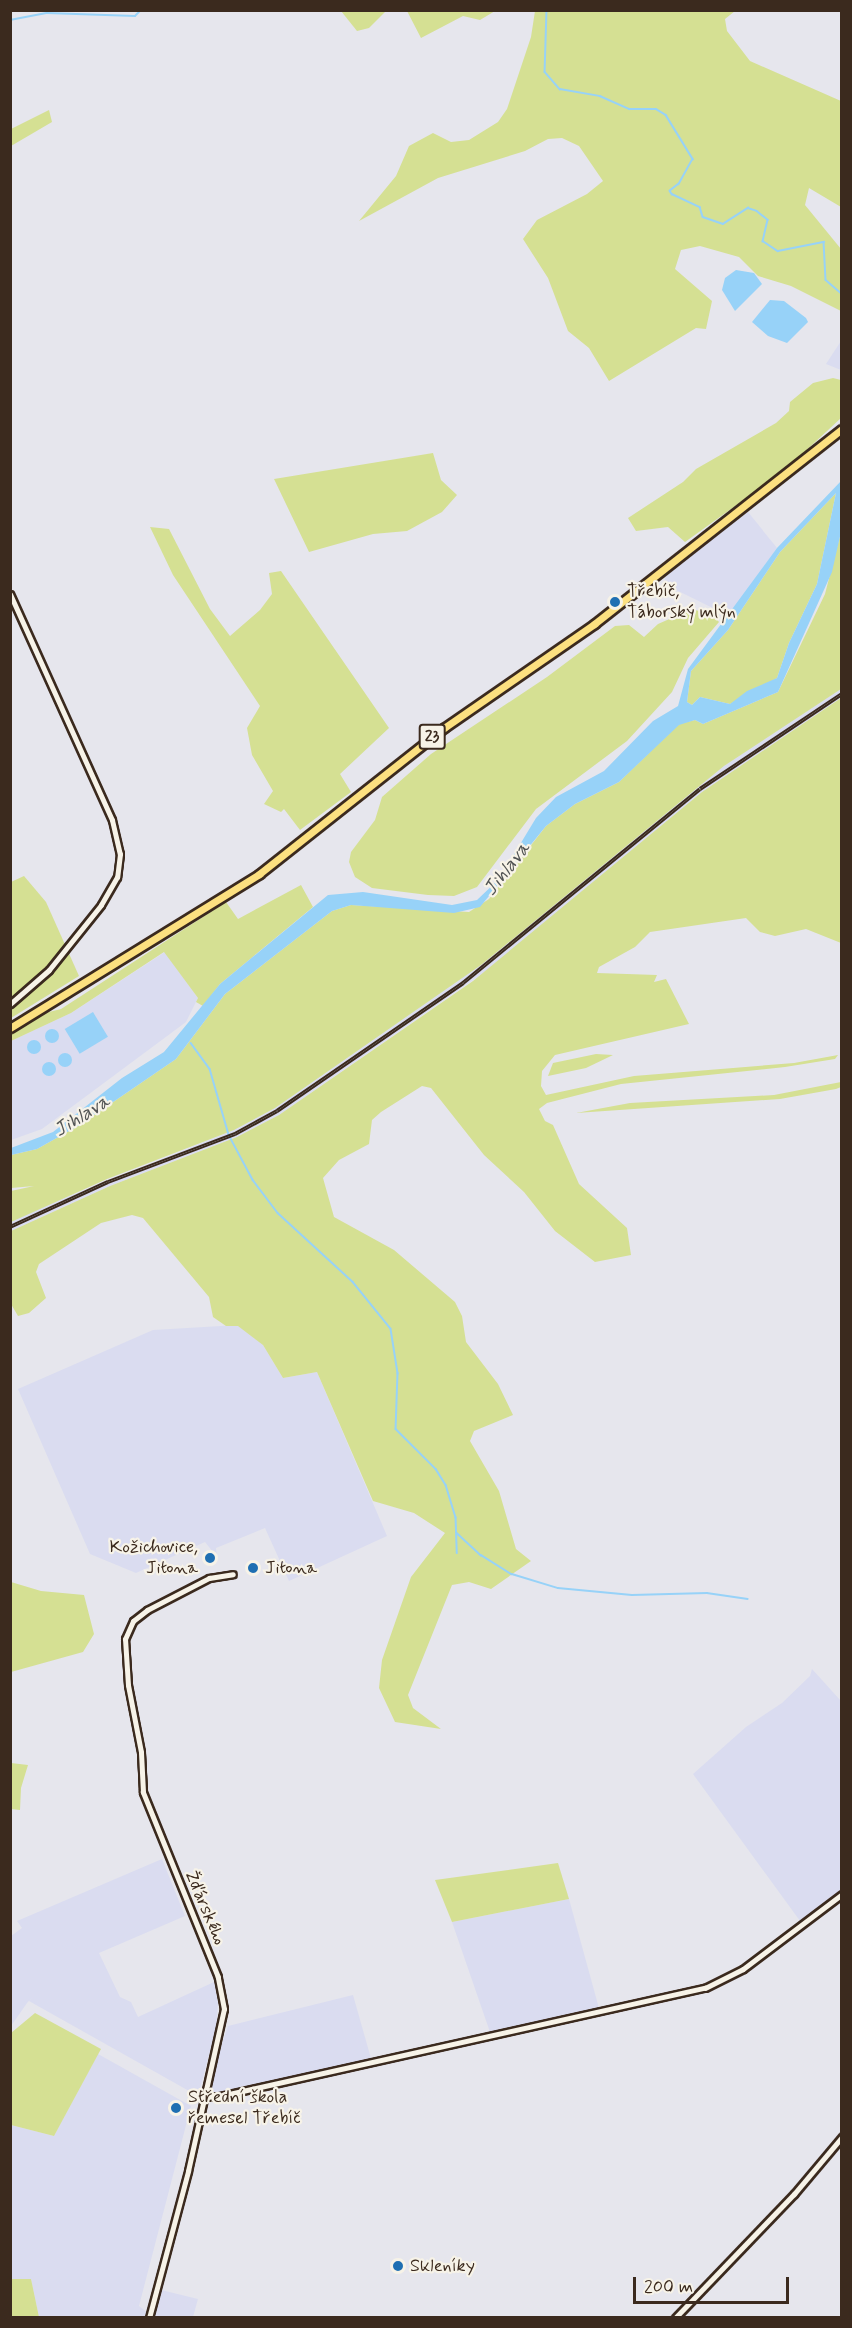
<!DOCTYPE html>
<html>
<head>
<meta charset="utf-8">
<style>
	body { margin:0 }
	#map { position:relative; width:852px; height:2328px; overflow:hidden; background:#e6e6ed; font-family:Mynerve,sans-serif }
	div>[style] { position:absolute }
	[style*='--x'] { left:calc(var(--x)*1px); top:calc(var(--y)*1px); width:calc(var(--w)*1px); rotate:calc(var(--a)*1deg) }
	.built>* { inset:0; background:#dadcf0 }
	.green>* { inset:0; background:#d5e093 }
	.water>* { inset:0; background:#97d2f8; transform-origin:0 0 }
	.round { border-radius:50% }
	.stream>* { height:1.5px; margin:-0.75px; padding:0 0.75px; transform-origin:0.75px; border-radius:0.75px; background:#97d2f8 }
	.roads { filter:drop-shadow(2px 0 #3b2a1e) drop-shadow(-2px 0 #3b2a1e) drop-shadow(0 2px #3b2a1e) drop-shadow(0 -2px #3b2a1e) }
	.minor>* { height:5px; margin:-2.5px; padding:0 2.5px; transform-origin:2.5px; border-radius:2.5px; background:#f7f3e8 }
	.major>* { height:7px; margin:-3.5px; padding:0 3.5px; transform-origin:3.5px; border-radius:3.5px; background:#fce080 }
	.rail>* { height:4px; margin-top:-2px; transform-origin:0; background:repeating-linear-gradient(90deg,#f7f3e8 0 4.5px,#3b2a1e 0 9px); box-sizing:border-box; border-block:2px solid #3b2a1e }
	.dots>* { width:16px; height:16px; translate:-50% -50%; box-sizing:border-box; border:3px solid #f7f3e8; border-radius:50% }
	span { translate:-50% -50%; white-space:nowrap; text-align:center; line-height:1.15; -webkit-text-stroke:4.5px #f7f3e8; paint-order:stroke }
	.shield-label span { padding:2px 4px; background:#f7f3e8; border:2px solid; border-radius:4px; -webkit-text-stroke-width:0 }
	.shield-label { font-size:16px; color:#3b2a1e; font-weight:700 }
	.poi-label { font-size:18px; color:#3b2a1e }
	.left { translate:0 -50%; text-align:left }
	.right { translate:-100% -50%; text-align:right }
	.street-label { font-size:18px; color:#3b2a1e }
	.water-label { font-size:20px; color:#525454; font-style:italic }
	.frame { position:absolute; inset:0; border:12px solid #3b2a1e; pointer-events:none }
	.scale { position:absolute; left:633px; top:2277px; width:156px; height:27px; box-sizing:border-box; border:3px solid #3b2a1e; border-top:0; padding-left:8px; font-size:18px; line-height:21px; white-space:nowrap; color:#3b2a1e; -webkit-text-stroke:4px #f7f3e8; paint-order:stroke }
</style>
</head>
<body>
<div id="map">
	<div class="built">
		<div style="clip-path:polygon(841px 341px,841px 370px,826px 364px)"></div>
		<div style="clip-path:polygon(748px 512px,777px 548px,729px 616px,664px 584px,666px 574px)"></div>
		<div style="clip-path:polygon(841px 689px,841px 698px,702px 792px,486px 971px,279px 1115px,237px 1137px,110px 1186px,11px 1231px,11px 1222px,40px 1208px,234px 1130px,275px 1108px,481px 965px,724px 766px)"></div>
		<div style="clip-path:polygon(165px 952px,198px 998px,186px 1022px,42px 1129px,11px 1140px,11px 1041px,71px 1013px)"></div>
		<div style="clip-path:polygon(238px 1325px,263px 1345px,283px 1378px,317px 1372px,387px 1536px,289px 1581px,265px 1528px,216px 1548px,217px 1557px,205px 1542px,136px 1573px,90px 1554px,18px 1389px,153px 1330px)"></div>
		<div style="clip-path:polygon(812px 1669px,841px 1701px,841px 1895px,803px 1925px,693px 1774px,746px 1727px,782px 1703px,810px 1676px)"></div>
		<div style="clip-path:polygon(162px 1859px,185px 1916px,99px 1953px,120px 1997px,131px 2002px,138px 2017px,214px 1982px,218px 2003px,216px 2029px,198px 2096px,29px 2001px,37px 1992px,27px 2003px,11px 2026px,11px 1936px,22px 1928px,17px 1921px)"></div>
		<div style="clip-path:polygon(569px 1899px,600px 2012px,491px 2035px,452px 1922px)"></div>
		<div style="clip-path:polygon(353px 1995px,372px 2062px,204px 2097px,228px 2026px)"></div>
		<div style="clip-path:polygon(98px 2054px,191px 2106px,139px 2306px,149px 2314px,157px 2289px,198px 2299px,193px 2317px,39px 2317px,31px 2279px,11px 2279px,11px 2125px,54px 2136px)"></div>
	</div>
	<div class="green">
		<div style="clip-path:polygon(341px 11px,386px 11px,369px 28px,357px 31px)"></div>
		<div style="clip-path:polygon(407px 11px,495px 11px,480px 20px,463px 16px,421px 38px)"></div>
		<div style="clip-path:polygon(535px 11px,735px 11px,725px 19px,727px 31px,750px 61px,841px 101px,841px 207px,809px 188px,805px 205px,841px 249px,841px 311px,791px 286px,758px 276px,739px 257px,700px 246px,681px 250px,675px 269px,712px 301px,706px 329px,696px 328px,609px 381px,589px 348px,568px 331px,548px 278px,523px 239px,537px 220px,587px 194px,603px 181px,579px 146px,562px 138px,548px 139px,525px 151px,438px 178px,359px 221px,396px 176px,409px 146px,433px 133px,451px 142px,469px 140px,498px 122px,507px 109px,531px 37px)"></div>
		<div style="clip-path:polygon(49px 110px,52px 122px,11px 146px,11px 129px)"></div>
		<div style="clip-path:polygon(833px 378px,841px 380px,841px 418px,784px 471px,685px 542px,668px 527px,636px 531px,628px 518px,683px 482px,696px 469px,776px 423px,789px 411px,790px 402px,813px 383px)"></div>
		<div style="clip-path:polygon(433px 453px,441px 480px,457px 495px,442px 512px,407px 531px,373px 534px,309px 552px,274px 479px)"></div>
		<div style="clip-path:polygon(836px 493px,817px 584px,789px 643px,777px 678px,730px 704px,700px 697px,692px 705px,687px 702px,691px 671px,728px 630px,780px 552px)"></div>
		<div style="clip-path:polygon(150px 527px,169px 529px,210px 609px,230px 636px,260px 610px,272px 594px,269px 573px,281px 571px,389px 728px,340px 774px,351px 792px,300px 830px,284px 809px,281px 812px,264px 804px,273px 791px,252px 755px,247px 728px,260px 706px,173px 575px)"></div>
		<div style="clip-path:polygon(841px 532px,841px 689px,724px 766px,481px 965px,275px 1108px,234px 1130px,107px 1179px,11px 1222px,11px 1191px,34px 1186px,11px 1188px,11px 1155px,37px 1149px,78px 1126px,176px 1059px,225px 994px,332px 911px,351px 905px,469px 912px,489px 899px,546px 826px,575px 804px,619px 782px,679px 724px,695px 720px,703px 724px,778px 692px,825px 594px)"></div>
		<div style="clip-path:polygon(692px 609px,713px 615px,719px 622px,688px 658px,672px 692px,627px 741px,536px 809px,477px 887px,454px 896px,428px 895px,372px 888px,355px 877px,349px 862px,351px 852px,375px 820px,382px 797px,431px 754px,547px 677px,615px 626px,629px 625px,644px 637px,658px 624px)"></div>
		<div style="clip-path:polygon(841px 698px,841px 943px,806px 929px,775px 936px,760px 932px,746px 918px,650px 932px,635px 947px,599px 967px,597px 973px,657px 975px,654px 982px,666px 979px,689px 1024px,555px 1055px,542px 1071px,541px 1086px,546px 1095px,634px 1076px,794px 1063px,838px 1055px,835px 1059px,785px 1067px,621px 1084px,547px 1103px,539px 1109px,545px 1121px,553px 1125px,579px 1184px,627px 1228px,631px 1255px,595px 1262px,555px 1231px,524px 1192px,484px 1155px,431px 1088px,422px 1086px,381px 1112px,372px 1120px,369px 1144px,339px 1160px,323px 1178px,334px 1217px,394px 1250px,455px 1302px,462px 1316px,466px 1342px,498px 1384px,513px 1415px,474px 1431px,470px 1441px,499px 1491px,516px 1549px,531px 1561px,491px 1589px,469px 1582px,452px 1585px,408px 1695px,413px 1708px,441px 1729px,395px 1722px,379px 1688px,382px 1660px,411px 1577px,445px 1533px,414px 1513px,373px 1501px,317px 1372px,283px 1378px,263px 1345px,238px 1326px,226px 1326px,213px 1317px,209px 1297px,143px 1218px,132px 1215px,101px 1223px,39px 1264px,36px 1272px,46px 1298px,29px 1313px,18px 1316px,11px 1304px,11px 1231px,110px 1186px,237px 1137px,279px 1115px,473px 981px,702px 792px)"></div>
		<div style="clip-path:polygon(24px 876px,46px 902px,79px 976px,11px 1018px,11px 882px)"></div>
		<div style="clip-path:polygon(301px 885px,313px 907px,220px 984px,203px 1006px,196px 1002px,198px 998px,164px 952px,71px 1013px,11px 1041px,10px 1032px,41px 1014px,61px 1009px,226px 902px,238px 919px)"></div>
		<div style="clip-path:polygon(596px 1054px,613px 1055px,586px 1068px,548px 1076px,553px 1063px)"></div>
		<div style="clip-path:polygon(841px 1082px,841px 1087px,836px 1089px,780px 1099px,576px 1113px,630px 1103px,774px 1095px)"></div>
		<div style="clip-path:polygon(11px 1582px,41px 1591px,84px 1595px,94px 1634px,83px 1652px,11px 1672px)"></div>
		<div style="clip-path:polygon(11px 1763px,28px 1765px,21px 1788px,20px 1810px,11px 1809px)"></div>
		<div style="clip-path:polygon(558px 1863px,569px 1899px,452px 1922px,435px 1880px)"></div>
		<div style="clip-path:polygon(35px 2013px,101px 2049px,54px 2136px,11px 2125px,11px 2033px)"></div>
		<div style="clip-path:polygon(11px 2279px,31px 2279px,39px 2317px,11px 2317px)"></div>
	</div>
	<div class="water">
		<div style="clip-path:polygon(736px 270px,754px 273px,762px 284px,735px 311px,722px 290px,725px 278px)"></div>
		<div style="clip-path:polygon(770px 300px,784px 301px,806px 318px,808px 322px,787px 343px,768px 336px,752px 322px)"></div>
		<div style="clip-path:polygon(evenodd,841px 481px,841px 532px,832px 572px,778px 692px,703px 724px,695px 720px,679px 725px,619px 782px,575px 804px,546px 826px,480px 907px,454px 913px,351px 905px,332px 911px,225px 994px,176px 1059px,78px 1126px,37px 1149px,11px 1155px,11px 1148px,53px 1132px,122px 1078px,164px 1052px,220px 984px,328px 895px,363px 892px,452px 905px,477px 900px,499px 879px,536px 818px,556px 797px,604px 771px,653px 721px,678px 706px,688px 669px,777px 548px,841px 481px,836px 493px,817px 584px,789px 643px,777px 678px,747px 691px,730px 704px,700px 697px,692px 705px,687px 702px,691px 671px,728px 630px,780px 552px,836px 493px)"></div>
		<div style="left:93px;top:1012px;width:29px;height:33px;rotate:59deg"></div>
		<div class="round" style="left:45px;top:1029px;width:14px;height:14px"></div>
		<div class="round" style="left:27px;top:1040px;width:14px;height:14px"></div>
		<div class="round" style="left:58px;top:1053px;width:14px;height:14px"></div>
		<div class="round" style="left:42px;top:1062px;width:14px;height:14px"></div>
	</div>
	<div class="stream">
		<div style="--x:547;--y:10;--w:62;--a:91.8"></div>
		<div style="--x:545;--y:72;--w:23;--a:49"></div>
		<div style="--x:560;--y:89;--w:41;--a:9.9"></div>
		<div style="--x:600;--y:96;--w:32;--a:24"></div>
		<div style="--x:629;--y:109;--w:27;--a:0"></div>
		<div style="--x:656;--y:109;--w:12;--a:31"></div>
		<div style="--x:666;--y:115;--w:52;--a:58.5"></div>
		<div style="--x:693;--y:159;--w:29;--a:119"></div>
		<div style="--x:679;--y:184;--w:11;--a:142"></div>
		<div style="--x:670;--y:191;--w:4;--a:56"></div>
		<div style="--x:672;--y:194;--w:31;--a:25"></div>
		<div style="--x:700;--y:207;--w:10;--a:73"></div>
		<div style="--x:703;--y:217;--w:21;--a:19"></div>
		<div style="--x:723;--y:224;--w:30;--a:-33"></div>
		<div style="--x:748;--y:208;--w:9;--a:18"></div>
		<div style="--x:757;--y:211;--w:14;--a:39"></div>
		<div style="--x:768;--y:220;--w:22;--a:103"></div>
		<div style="--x:763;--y:241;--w:18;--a:34"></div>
		<div style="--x:778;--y:251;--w:47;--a:-11.1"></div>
		<div style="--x:824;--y:242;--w:38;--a:87"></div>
		<div style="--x:826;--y:280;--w:21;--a:41"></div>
		<div style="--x:10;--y:20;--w:38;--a:-11"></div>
		<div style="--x:47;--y:13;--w:88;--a:2"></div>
		<div style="--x:135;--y:16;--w:8;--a:-45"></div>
		<div style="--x:191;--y:1043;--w:32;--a:54"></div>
		<div style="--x:210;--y:1069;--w:69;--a:73.9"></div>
		<div style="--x:229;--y:1135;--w:51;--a:61.9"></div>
		<div style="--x:253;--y:1180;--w:41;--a:52.9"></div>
		<div style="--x:278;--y:1213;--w:102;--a:42.6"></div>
		<div style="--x:353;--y:1282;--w:60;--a:51"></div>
		<div style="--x:391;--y:1329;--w:45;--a:81"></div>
		<div style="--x:398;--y:1373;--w:56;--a:92"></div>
		<div style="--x:396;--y:1429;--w:57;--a:45"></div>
		<div style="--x:436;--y:1469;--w:19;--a:58"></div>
		<div style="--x:446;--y:1485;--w:34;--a:73"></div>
		<div style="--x:456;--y:1517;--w:36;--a:88"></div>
		<div style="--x:457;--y:1533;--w:33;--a:43"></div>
		<div style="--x:481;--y:1555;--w:36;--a:32"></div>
		<div style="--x:512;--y:1574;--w:48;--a:16.9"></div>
		<div style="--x:558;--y:1588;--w:74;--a:5.4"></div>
		<div style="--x:632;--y:1595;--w:75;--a:-1.5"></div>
		<div style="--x:707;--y:1593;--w:41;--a:8.3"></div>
	</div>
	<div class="roads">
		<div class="minor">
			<div style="--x:10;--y:594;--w:248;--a:65.7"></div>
			<div style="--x:112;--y:820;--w:35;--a:77"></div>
			<div style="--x:120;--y:854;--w:23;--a:97"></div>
			<div style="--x:117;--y:877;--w:32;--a:120"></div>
			<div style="--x:101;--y:905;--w:83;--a:128.7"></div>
			<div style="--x:49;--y:970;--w:52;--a:138.9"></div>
			<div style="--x:204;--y:2097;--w:16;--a:-4"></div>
			<div style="--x:220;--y:2096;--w:497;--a:-12.6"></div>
			<div style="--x:705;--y:1988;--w:42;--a:-26.6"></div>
			<div style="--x:743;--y:1969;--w:124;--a:-37.1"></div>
			<div style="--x:149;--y:2318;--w:152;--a:-75.1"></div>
			<div style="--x:188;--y:2171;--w:166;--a:-77.5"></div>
			<div style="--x:224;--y:2009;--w:33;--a:-101"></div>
			<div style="--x:218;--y:1977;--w:200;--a:-112.1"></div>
			<div style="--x:143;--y:1792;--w:40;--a:-92.9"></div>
			<div style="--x:141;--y:1752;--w:68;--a:-101"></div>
			<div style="--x:128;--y:1685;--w:46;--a:-93.7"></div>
			<div style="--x:125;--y:1639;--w:20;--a:-66"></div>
			<div style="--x:133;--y:1621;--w:18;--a:-38"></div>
			<div style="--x:147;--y:1610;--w:70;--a:-27.3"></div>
			<div style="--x:209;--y:1578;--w:24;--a:-9"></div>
			<div style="--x:675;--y:2318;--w:172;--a:-46.2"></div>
			<div style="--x:794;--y:2194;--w:75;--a:-49.9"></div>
		</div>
		<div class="major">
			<div style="--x:10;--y:1028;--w:293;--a:-31.7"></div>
			<div style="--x:259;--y:874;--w:236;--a:-38.3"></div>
			<div style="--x:444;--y:728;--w:183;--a:-34.7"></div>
			<div style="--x:594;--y:624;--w:315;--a:-38.2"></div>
		</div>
	</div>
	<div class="rail">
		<div style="--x:10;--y:1227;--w:108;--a:-24.7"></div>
		<div style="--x:108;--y:1182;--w:136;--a:-20.7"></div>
		<div style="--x:235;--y:1134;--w:48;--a:-28.7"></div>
		<div style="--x:277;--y:1111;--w:226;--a:-34.5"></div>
		<div style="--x:463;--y:983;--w:306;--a:-39.3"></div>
		<div style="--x:700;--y:789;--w:171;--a:-33.8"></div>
	</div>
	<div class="dots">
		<div style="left:615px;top:602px;background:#1f6fb2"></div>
		<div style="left:210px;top:1558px;background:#1f6fb2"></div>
		<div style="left:253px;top:1568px;background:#1f6fb2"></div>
		<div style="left:176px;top:2108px;background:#1f6fb2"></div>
		<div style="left:398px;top:2266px;background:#1f6fb2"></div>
	</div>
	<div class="shield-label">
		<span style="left:432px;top:737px">23</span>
	</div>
	<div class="poi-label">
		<span class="left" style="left:627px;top:602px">Třebíč,<br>Táborský mlýn</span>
		<span class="right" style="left:198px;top:1558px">Kožichovice,<br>Jitona</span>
		<span class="left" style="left:265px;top:1568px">Jitona</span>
		<span class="left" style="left:188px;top:2108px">Střední škola<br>řemesel Třebíč</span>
		<span class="left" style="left:410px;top:2266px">Skleníky</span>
	</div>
	<div class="street-label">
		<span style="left:205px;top:1908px;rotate:67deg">Žďárského</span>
	</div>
	<div class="water-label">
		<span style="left:507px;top:869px;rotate:-52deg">Jihlava</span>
		<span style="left:82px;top:1116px;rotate:-32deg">Jihlava</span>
	</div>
	<div class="frame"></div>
	<div class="scale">200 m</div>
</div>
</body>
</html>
